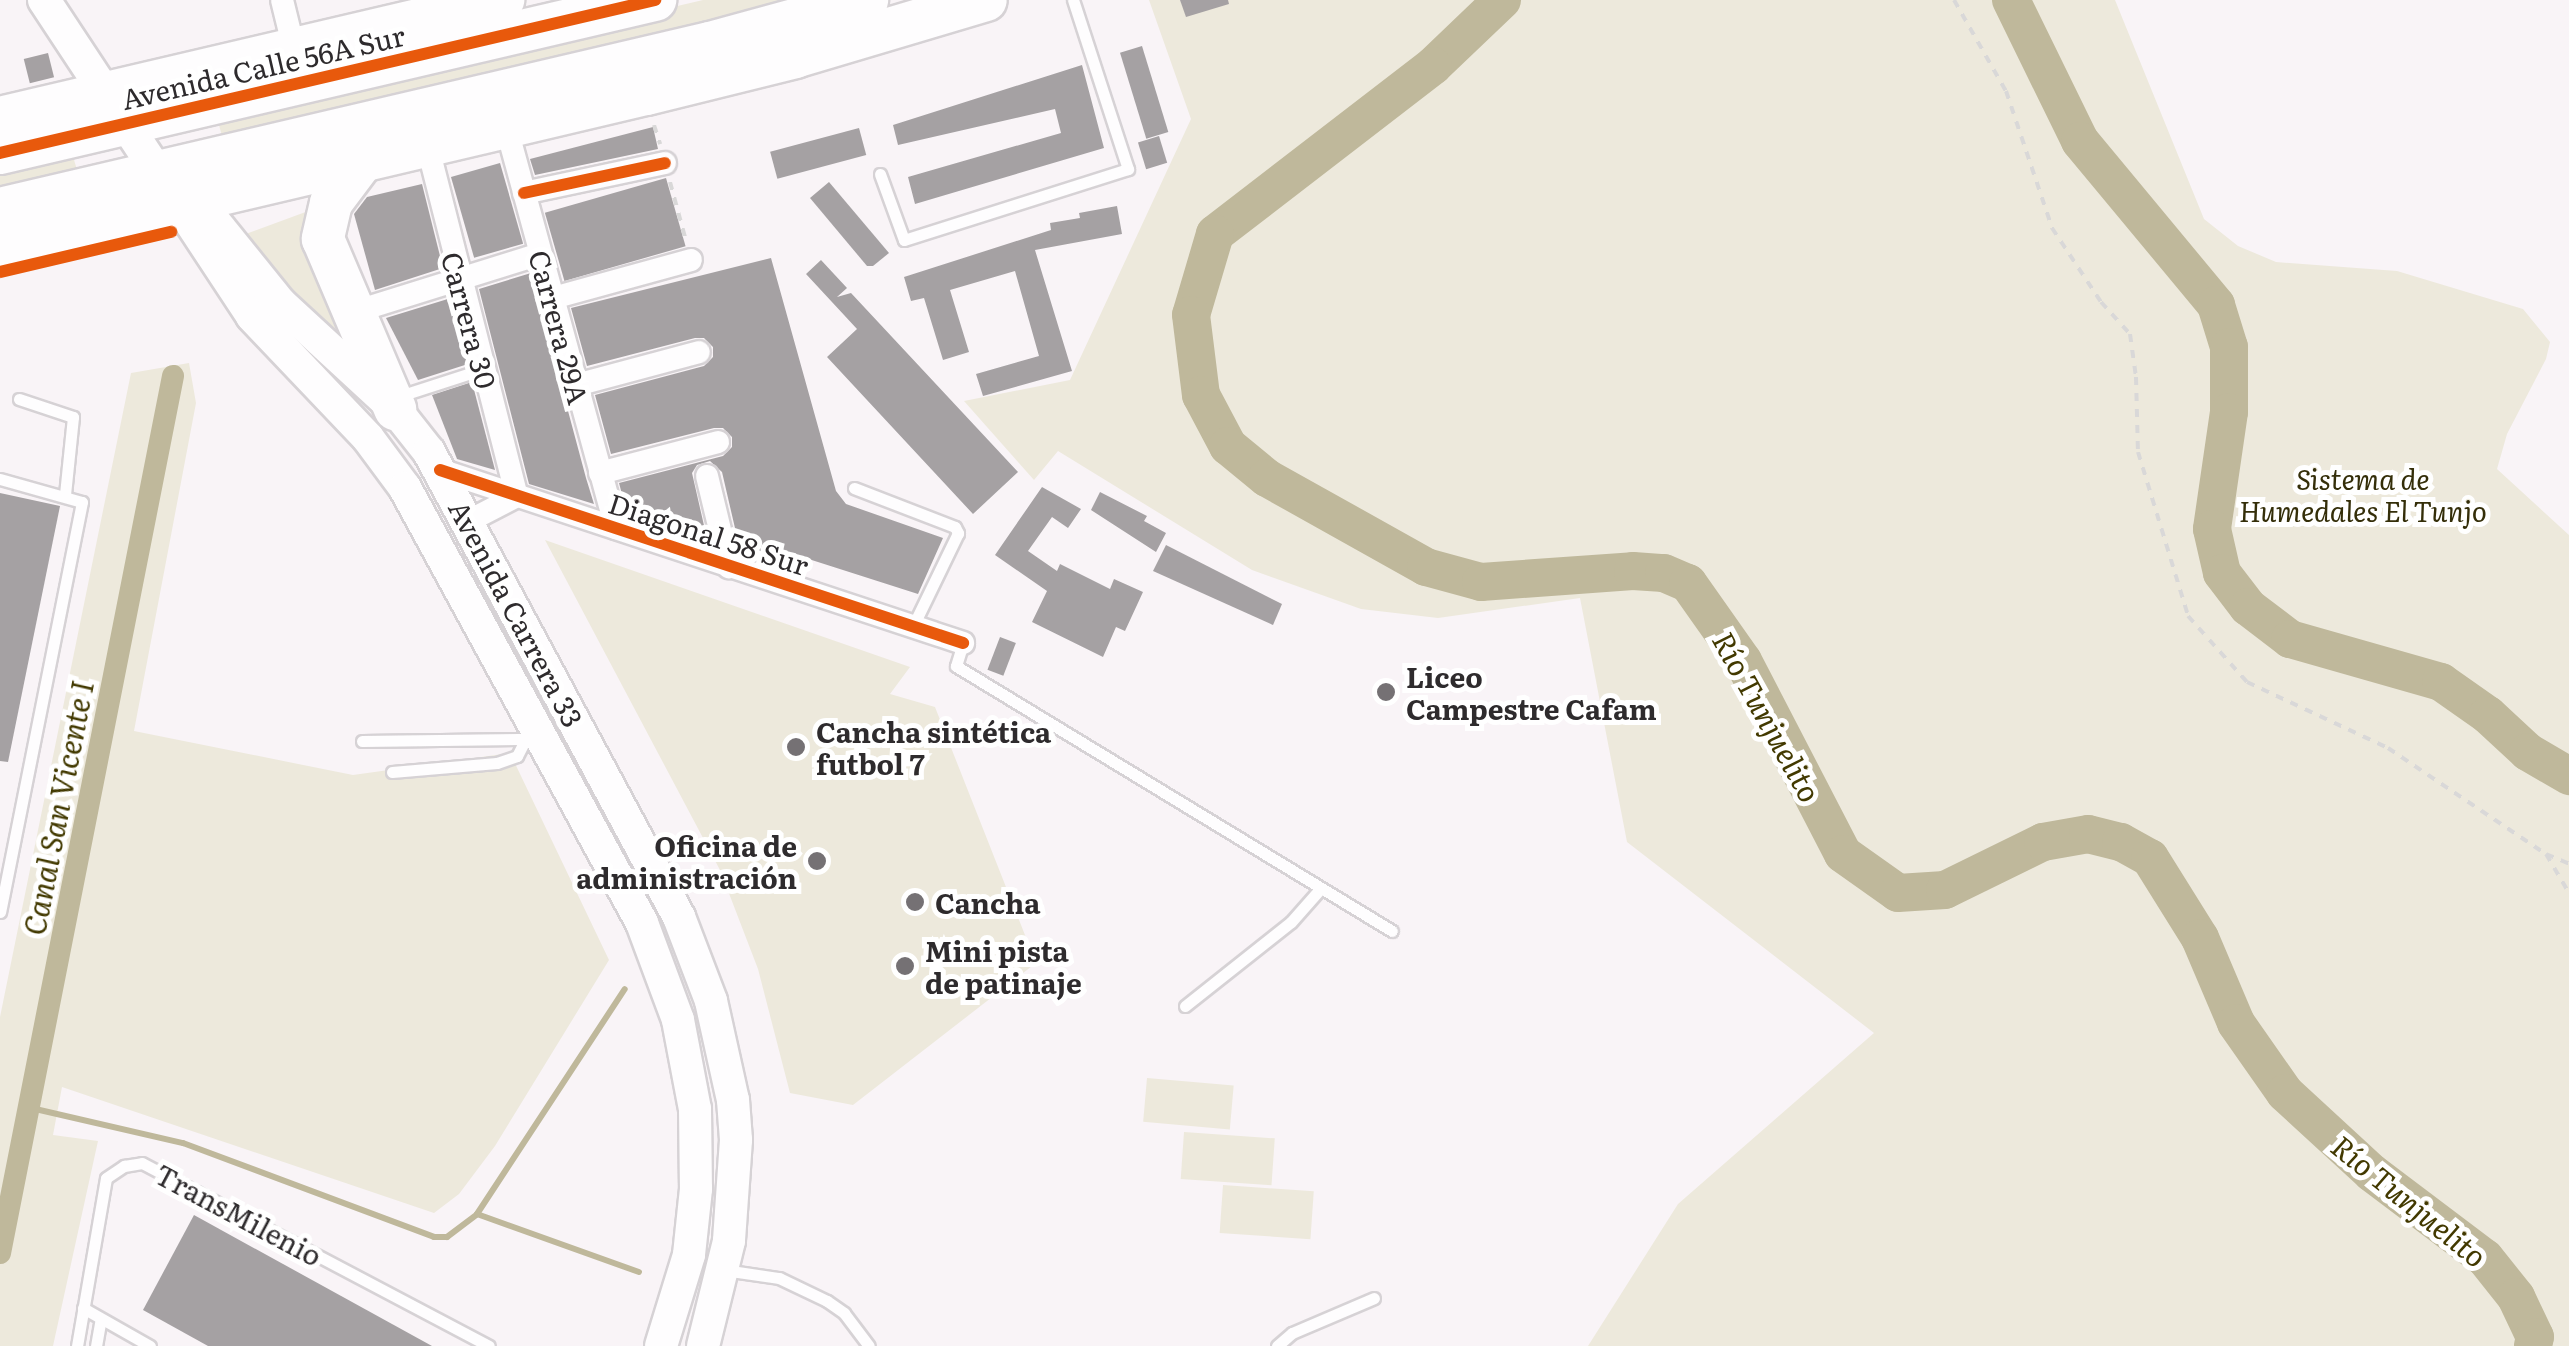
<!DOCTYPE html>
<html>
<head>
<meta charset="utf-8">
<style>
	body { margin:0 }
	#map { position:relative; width:2569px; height:1346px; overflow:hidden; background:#f9f4f7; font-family:Literata,serif }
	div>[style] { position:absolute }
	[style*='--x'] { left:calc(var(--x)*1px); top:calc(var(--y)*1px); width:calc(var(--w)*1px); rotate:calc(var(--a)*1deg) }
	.green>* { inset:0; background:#ede9dc; transform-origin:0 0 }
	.stream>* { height:6px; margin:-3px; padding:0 3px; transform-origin:3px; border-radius:3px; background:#bfb89b }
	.canal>* { height:22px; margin:-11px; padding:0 11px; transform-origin:11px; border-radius:11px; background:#bfb89b }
	.river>* { height:38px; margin:-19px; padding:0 19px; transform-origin:19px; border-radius:19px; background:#bfb89b }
	.building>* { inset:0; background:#a5a1a3; transform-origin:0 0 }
	.path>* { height:4px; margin-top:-2px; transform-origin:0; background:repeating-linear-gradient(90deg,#d9d8d8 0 8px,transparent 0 16px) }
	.roads { filter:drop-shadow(2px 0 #d6d2d5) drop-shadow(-2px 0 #d6d2d5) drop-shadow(0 2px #d6d2d5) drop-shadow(0 -2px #d6d2d5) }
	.lane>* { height:11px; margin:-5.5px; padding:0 5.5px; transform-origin:5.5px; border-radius:5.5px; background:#fefdfe }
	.street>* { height:22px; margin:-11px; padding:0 11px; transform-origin:11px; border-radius:11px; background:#fefdfe }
	.secondary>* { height:32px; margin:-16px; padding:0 16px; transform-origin:16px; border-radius:16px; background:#fefdfe }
	.highway>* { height:42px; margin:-21px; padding:0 21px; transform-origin:21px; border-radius:21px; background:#fefdfe }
	.cycleway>* { height:12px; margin:-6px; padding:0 6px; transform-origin:6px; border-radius:6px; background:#e8590c }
	.dots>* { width:28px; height:28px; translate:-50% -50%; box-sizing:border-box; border:5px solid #fff; border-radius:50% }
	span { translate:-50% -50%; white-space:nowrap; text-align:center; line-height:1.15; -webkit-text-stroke:10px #fff; paint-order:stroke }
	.street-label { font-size:28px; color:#2e2b2d }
	.park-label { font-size:28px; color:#342e09; font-style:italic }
	.poi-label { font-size:28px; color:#2e2b2d; font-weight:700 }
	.left { translate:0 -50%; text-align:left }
	.right { translate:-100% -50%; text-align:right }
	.water-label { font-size:30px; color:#423900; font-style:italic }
</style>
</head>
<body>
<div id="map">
	<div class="green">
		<div style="clip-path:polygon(703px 0,824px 0,225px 147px,216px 114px)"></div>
		<div style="clip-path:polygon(1149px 0,2115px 0,2204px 219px,2238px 246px,2276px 262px,2397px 271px,2523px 309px,2550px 342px,2546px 359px,2507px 434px,2497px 469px,2569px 535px,2569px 1346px,1588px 1346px,1678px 1204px,1874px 1033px,1627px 842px,1580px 598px,1438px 618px,1361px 609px,1252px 570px,1058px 451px,1034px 480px,964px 401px,1070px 380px,1191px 119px)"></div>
		<div style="clip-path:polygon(70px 147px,79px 176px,0 194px,0 165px)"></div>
		<div style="clip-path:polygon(311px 210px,361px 361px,330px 337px,243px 235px)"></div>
		<div style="clip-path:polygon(189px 363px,196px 403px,134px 731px,353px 775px,510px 753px,609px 960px,495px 1146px,459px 1194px,434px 1213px,62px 1087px,53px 1135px,98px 1141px,53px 1346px,0 1346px,0 1017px,131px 373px)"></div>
		<div style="clip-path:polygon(545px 540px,910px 667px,890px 694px,935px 707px,1036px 963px,853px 1105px,790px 1093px,758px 969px,720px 870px)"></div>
		<div style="left:1147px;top:1078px;width:87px;height:44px;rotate:5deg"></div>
		<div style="left:1184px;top:1132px;width:91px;height:47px;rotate:4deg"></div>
		<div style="left:1223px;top:1185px;width:91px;height:48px;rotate:4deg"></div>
	</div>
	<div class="stream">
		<div style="--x:31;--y:1108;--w:156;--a:13"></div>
		<div style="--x:183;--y:1143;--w:268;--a:20.5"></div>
		<div style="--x:434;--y:1237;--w:13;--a:0"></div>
		<div style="--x:447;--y:1237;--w:38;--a:-37"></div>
		<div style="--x:477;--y:1214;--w:269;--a:-56.7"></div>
		<div style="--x:477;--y:1214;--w:172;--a:19.7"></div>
	</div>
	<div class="canal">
		<div style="--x:0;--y:1253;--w:894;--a:-78.84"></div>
	</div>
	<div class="river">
		<div style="--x:1502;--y:0;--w:95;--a:136.3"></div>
		<div style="--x:1433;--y:66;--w:275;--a:142.4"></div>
		<div style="--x:1215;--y:234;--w:84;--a:106.5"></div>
		<div style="--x:1191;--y:315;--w:81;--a:82.9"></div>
		<div style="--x:1201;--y:395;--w:58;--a:62.1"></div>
		<div style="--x:1228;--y:446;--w:50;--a:39.4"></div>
		<div style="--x:1267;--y:478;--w:182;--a:29.2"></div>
		<div style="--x:1426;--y:567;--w:57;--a:15.3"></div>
		<div style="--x:1481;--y:582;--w:152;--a:-4.1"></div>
		<div style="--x:1633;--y:571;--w:31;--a:4"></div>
		<div style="--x:1664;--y:573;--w:26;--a:23"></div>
		<div style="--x:1688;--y:583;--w:95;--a:54.8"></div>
		<div style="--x:1743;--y:661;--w:217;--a:62.6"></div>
		<div style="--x:1843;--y:854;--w:67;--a:35.3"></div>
		<div style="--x:1898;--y:893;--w:47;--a:-3.7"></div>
		<div style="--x:1945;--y:890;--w:109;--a:-26.1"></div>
		<div style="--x:2043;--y:842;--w:46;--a:-10.1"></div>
		<div style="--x:2088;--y:834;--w:34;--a:14"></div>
		<div style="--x:2121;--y:842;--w:33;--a:29"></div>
		<div style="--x:2150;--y:858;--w:94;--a:58"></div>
		<div style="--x:2200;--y:938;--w:92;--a:67"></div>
		<div style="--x:2236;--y:1023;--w:85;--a:55"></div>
		<div style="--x:2285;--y:1093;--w:118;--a:42.6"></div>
		<div style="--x:2372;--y:1173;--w:141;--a:37"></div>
		<div style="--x:2485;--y:1258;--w:50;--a:51.5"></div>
		<div style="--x:2516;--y:1297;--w:44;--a:64.6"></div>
		<div style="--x:2535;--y:1337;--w:9;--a:103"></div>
		<div style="--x:2011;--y:0;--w:157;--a:63.9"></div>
		<div style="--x:2080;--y:141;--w:213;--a:50.3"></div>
		<div style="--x:2216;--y:305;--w:44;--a:72.8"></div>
		<div style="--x:2229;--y:347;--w:65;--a:90"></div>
		<div style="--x:2229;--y:412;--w:118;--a:98.3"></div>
		<div style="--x:2212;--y:529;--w:45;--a:77.2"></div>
		<div style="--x:2222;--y:573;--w:43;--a:52.6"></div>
		<div style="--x:2248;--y:607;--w:53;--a:37.3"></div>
		<div style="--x:2290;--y:639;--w:157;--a:15.9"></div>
		<div style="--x:2441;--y:682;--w:57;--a:35.1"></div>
		<div style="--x:2488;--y:715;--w:54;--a:42.8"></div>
		<div style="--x:2528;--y:752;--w:48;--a:30.3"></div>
	</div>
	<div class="building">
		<div style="clip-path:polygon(1180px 0,1228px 0,1229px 4px,1186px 17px)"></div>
		<div style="left:1142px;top:46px;width:90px;height:23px;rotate:73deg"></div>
		<div style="left:48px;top:53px;width:25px;height:25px;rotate:76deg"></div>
		<div style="clip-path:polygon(1082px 65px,1104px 148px,915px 204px,908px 177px,1061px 133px,1055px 109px,898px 145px,893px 125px)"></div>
		<div style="clip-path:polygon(653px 127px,658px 149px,535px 175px,530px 159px)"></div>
		<div style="left:859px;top:128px;width:28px;height:92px;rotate:75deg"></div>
		<div style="left:1159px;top:136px;width:28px;height:22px;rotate:73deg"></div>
		<div style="left:500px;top:163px;width:84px;height:51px;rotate:74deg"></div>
		<div style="left:666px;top:178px;width:71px;height:126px;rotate:74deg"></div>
		<div style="clip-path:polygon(829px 182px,889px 253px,873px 266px,867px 266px,810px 198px)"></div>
		<div style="clip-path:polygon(422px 184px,443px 268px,375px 290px,354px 214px,367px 197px)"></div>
		<div style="clip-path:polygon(1117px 206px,1122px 234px,1035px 250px,1072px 371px,983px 396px,976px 374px,1039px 356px,1015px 271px,950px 290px,969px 352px,943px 360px,924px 298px,911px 301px,904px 277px,1051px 230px,1050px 223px,1080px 218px,1079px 213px)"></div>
		<div style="clip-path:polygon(771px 258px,836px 491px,846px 504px,943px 538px,918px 594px,771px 547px,774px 559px,761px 560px,741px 554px,722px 472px,710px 461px,697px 465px,692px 473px,708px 543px,628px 517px,619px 483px,723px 456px,732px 447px,732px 437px,723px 428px,714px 428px,611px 454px,595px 395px,704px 366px,713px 357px,713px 347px,704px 338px,695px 338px,587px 366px,571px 308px)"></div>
		<div style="clip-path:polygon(821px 260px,847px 288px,837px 297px,851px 293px,1018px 472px,973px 514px,827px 357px,857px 329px,806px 274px)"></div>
		<div style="clip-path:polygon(531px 273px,586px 478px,594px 504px,529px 484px,479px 289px)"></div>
		<div style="clip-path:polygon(451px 298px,468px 364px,418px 380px,386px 318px)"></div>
		<div style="clip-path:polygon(472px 382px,495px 470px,457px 459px,432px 395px)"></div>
		<div style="clip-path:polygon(1042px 487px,1081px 509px,1068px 528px,1052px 517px,1028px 551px,1057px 571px,1060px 564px,1110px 589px,1114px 579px,1143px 592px,1125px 631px,1116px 627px,1103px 657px,1032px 622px,1047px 591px,995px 555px)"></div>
		<div style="clip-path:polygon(1100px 492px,1147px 516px,1144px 521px,1166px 533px,1156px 552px,1091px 510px)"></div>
		<div style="clip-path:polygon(0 493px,60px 506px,8px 762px,0 761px)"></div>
		<div style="clip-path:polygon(1166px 545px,1282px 604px,1273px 625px,1153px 571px)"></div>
		<div style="left:1000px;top:637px;width:17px;height:35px;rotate:21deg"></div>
		<div style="clip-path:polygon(194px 1215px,432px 1346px,208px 1346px,143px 1310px)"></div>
	</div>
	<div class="path">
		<div style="--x:1954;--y:0;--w:105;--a:60.3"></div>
		<div style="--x:2006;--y:91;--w:145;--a:71.4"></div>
		<div style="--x:2052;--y:228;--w:89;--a:56.5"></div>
		<div style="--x:2101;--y:302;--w:43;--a:47.8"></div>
		<div style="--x:2130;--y:334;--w:43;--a:82.1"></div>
		<div style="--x:2136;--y:377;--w:75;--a:88.5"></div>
		<div style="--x:2138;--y:452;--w:171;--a:73"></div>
		<div style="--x:2188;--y:616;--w:89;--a:48.2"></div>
		<div style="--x:2247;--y:682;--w:156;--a:25.1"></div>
		<div style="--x:2388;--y:748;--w:190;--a:33.9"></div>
		<div style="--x:2546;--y:854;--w:25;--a:23"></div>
		<div style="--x:654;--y:125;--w:20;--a:72"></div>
		<div style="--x:670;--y:182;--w:61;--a:74.8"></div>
		<div style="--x:2546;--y:854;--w:45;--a:59.5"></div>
	</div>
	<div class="roads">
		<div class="lane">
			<div style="--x:880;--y:174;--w:70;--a:70"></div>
			<div style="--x:904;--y:240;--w:235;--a:-17.6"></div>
			<div style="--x:1128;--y:169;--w:178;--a:-108"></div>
			<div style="--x:19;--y:399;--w:57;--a:18.4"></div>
			<div style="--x:73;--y:417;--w:77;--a:95.9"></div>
			<div style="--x:401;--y:402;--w:12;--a:-48"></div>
			<div style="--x:409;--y:393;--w:78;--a:-18"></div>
			<div style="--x:0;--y:479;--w:85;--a:15.7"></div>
			<div style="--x:82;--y:502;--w:418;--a:101.3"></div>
			<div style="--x:854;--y:488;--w:108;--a:21.1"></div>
			<div style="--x:955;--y:527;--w:7;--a:63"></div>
			<div style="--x:958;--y:533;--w:103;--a:115.8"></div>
			<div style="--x:963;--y:643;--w:24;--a:107"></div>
			<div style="--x:956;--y:666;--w:510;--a:31.29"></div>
			<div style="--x:362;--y:741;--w:176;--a:-0.7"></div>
			<div style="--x:392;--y:772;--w:105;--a:-4.9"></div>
			<div style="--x:497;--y:763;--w:21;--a:-19"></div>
			<div style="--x:517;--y:756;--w:16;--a:-63"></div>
			<div style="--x:1185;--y:1006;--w:135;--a:-38.4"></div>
			<div style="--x:1291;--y:922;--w:45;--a:-48.6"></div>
			<div style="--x:724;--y:1270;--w:56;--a:8.3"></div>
			<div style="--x:779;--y:1278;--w:53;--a:25.6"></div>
			<div style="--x:827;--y:1301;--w:21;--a:35"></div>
			<div style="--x:844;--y:1313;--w:41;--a:52.9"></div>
			<div style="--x:83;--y:1308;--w:77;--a:29.6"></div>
			<div style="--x:77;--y:1346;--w:170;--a:-80.2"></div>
			<div style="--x:106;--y:1178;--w:22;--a:-34"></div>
			<div style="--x:124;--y:1166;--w:18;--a:-9"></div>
			<div style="--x:142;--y:1163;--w:392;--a:27.8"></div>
			<div style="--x:96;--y:1346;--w:27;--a:-80"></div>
			<div style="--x:1277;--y:1346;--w:20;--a:-41"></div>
			<div style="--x:1292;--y:1333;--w:89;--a:-23.1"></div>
		</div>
		<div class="street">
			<div style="--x:282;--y:0;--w:50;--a:76.2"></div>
			<div style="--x:506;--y:126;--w:417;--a:74.7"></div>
			<div style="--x:427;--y:144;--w:363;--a:75.7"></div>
			<div style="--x:517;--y:496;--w:56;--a:152.5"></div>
			<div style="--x:524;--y:193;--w:144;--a:-12"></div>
			<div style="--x:553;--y:298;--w:143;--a:-15.4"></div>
			<div style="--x:351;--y:313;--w:198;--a:-17.3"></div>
			<div style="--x:576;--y:385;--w:127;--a:-15"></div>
			<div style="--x:440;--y:470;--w:551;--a:18.3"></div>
			<div style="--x:600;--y:473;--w:122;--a:-14.7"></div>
			<div style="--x:707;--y:476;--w:94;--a:76.4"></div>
		</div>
		<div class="secondary">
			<div style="--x:44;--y:0;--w:378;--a:56.6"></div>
			<div style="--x:252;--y:316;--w:168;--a:46.4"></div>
			<div style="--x:368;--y:438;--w:62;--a:53.5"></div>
			<div style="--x:405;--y:488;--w:495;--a:61.4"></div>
			<div style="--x:642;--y:923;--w:103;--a:69.6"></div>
			<div style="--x:678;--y:1020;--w:91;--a:79.2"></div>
			<div style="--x:695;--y:1109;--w:80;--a:89.3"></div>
			<div style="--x:696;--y:1189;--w:66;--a:96.1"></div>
			<div style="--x:689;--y:1255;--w:95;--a:107.1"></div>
			<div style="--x:184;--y:184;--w:153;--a:51.1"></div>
			<div style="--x:280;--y:303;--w:156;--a:42.7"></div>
			<div style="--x:395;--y:409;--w:55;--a:51.7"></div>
			<div style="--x:429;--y:452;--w:528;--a:61.74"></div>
			<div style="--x:679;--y:917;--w:90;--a:69.1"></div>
			<div style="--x:711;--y:1001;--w:101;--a:77.5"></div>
			<div style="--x:733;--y:1100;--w:40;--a:85.7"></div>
			<div style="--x:736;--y:1140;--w:101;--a:94"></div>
			<div style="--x:729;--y:1241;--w:108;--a:103.9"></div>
		</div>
		<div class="highway">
			<div style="--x:0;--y:118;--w:517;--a:-13.2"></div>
			<div style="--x:0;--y:153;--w:673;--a:-13.15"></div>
			<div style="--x:364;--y:159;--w:55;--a:126.9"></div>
			<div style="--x:331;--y:203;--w:37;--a:103"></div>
			<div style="--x:323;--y:239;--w:185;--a:67"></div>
			<div style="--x:0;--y:209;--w:729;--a:-13.16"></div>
			<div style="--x:710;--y:43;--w:163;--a:-15.3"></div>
			<div style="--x:0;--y:246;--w:664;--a:-13.24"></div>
			<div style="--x:646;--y:94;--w:154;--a:-13.9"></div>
			<div style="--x:795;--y:57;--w:199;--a:-16.6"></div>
		</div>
	</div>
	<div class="cycleway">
		<div style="--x:0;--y:153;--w:673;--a:-13.15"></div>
		<div style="--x:524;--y:193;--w:144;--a:-12"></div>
		<div style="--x:0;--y:272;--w:176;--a:-13.2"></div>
		<div style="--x:440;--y:470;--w:551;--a:18.3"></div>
	</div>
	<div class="dots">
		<div style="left:1386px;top:692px;background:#757174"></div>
		<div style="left:796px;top:747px;background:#757174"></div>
		<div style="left:817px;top:861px;background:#757174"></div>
		<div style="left:915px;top:902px;background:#757174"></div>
		<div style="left:905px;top:966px;background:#757174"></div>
	</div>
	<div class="street-label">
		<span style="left:263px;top:66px;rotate:-13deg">Avenida Calle 56A Sur</span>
		<span style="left:470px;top:320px;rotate:75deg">Carrera 30</span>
		<span style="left:560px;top:327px;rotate:75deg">Carrera 29A</span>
		<span style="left:709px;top:533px;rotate:18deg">Diagonal 58 Sur</span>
		<span style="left:517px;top:613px;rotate:62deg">Avenida Carrera 33</span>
		<span style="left:239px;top:1214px;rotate:28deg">TransMilenio</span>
	</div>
	<div class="park-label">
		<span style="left:2363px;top:494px">Sistema de<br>Humedales El Tunjo</span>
	</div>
	<div class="poi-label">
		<span class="left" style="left:1406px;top:692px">Liceo<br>Campestre Cafam</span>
		<span class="left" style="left:816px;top:747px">Cancha sintética<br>futbol 7</span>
		<span class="right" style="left:797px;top:861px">Oficina de<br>administración</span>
		<span class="left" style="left:935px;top:902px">Cancha</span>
		<span class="left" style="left:925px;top:966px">Mini pista<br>de patinaje</span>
	</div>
	<div class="water-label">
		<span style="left:1768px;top:716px;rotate:61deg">Río Tunjuelito</span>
		<span style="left:57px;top:808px;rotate:-79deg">Canal San Vicente I</span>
		<span style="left:2410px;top:1200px;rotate:39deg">Río Tunjuelito</span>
	</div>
</div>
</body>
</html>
